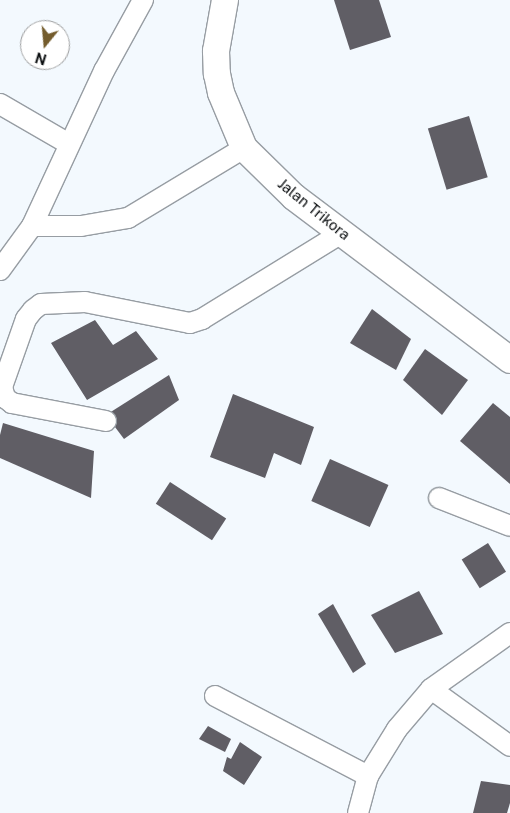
<!DOCTYPE html>
<html>
<head>
<meta charset="utf-8">
<style>
	body { margin:0 }
	#map { position:relative; width:510px; height:813px; overflow:hidden; background:#f3f9fe; font-family:"Public Sans",sans-serif }
	div>[style] { position:absolute }
	[style*='--x'] { left:calc(var(--x)*1px); top:calc(var(--y)*1px); width:calc(var(--w)*1px); rotate:calc(var(--a)*1deg) }
	.building>* { inset:0; background:#605e65; transform-origin:0 0 }
	.roads { filter:drop-shadow(1px 0 #979da3) drop-shadow(-1px 0 #979da3) drop-shadow(0 1px #979da3) drop-shadow(0 -1px #979da3) }
	.minor>* { height:20px; margin:-10px; padding:0 10px; transform-origin:10px; border-radius:10px; background:#fff }
	.tertiary>* { height:26px; margin:-13px; padding:0 13px; transform-origin:13px; border-radius:13px; background:#fff }
	span { translate:-50% -50%; white-space:nowrap; text-align:center; line-height:1.15; -webkit-text-stroke:4px #fff; paint-order:stroke }
	.street-label { font-size:15px; color:#0a0d0f }
	.north { position:absolute; left:20px; top:20px; width:50px; height:50px; box-sizing:border-box; background:#fff; border:1px solid #9d9e9f; border-radius:50%; rotate:197deg; font-size:14px; font-weight:700; line-height:20px; text-align:center; color:#0a0d0f }
	.north::after { content:''; display:block; margin:auto; width:18px; height:22px; background:#745c2c; clip-path:polygon(50% 0,100% 100%,50% 72%,0 100%) }
</style>
</head>
<body>
<div id="map">
	<div class="building">
		<div style="clip-path:polygon(334px 0,379px 0,391px 37px,350px 50px)"></div>
		<div style="left:469px;top:116px;width:64px;height:43px;rotate:73deg"></div>
		<div style="clip-path:polygon(372px 309px,411px 339px,396px 370px,350px 343px)"></div>
		<div style="clip-path:polygon(95px 320px,113px 345px,136px 331px,158px 359px,87px 400px,51px 343px)"></div>
		<div style="clip-path:polygon(425px 349px,468px 380px,442px 415px,403px 380px)"></div>
		<div style="clip-path:polygon(169px 375px,179px 400px,124px 439px,106px 415px)"></div>
		<div style="clip-path:polygon(233px 394px,314px 427px,301px 465px,274px 453px,265px 478px,210px 457px)"></div>
		<div style="clip-path:polygon(493px 403px,510px 417px,510px 484px,460px 441px)"></div>
		<div style="clip-path:polygon(3px 423px,94px 451px,91px 498px,0 458px,0 435px)"></div>
		<div style="left:330px;top:459px;width:64px;height:46px;rotate:24deg"></div>
		<div style="left:170px;top:482px;width:67px;height:26px;rotate:33deg"></div>
		<div style="left:488px;top:543px;width:34px;height:31px;rotate:58deg"></div>
		<div style="clip-path:polygon(419px 591px,443px 634px,395px 653px,371px 615px)"></div>
		<div style="clip-path:polygon(333px 604px,366px 664px,353px 673px,318px 614px)"></div>
		<div style="clip-path:polygon(208px 726px,231px 739px,225px 752px,199px 739px)"></div>
		<div style="clip-path:polygon(240px 742px,262px 757px,244px 785px,223px 771px,227px 757px,231px 759px)"></div>
		<div style="clip-path:polygon(481px 781px,510px 785px,510px 803px,507px 813px,473px 813px)"></div>
	</div>
	<div class="roads">
		<div class="minor">
			<div style="--x:0;--y:104;--w:80;--a:30.1"></div>
			<div style="--x:32;--y:226;--w:49;--a:0"></div>
			<div style="--x:81;--y:226;--w:48;--a:-9.7"></div>
			<div style="--x:128;--y:218;--w:135;--a:-31.1"></div>
			<div style="--x:0;--y:270;--w:54;--a:-54"></div>
			<div style="--x:32;--y:226;--w:171;--a:-65.1"></div>
			<div style="--x:104;--y:71;--w:81;--a:-61.2"></div>
			<div style="--x:106;--y:421;--w:96;--a:-169.2"></div>
			<div style="--x:12;--y:403;--w:9;--a:-144"></div>
			<div style="--x:5;--y:398;--w:11;--a:-105"></div>
			<div style="--x:2;--y:387;--w:72;--a:-70.6"></div>
			<div style="--x:26;--y:319;--w:11;--a:-52"></div>
			<div style="--x:33;--y:310;--w:10;--a:-37"></div>
			<div style="--x:41;--y:304;--w:44;--a:-2.6"></div>
			<div style="--x:85;--y:302;--w:107;--a:11.3"></div>
			<div style="--x:190;--y:323;--w:13;--a:-18"></div>
			<div style="--x:202;--y:319;--w:164;--a:-31.6"></div>
			<div style="--x:439;--y:498;--w:76;--a:21.5"></div>
			<div style="--x:431;--y:689;--w:97;--a:35.8"></div>
			<div style="--x:215;--y:696;--w:173;--a:27.6"></div>
			<div style="--x:358;--y:813;--w:38;--a:-75"></div>
			<div style="--x:368;--y:776;--w:55;--a:-58.3"></div>
			<div style="--x:397;--y:729;--w:52;--a:-49.6"></div>
			<div style="--x:431;--y:689;--w:97;--a:-35.3"></div>
		</div>
		<div class="tertiary">
			<div style="--x:225;--y:0;--w:52;--a:100"></div>
			<div style="--x:216;--y:51;--w:23;--a:88"></div>
			<div style="--x:217;--y:74;--w:19;--a:78"></div>
			<div style="--x:221;--y:93;--w:60;--a:67.3"></div>
			<div style="--x:244;--y:148;--w:70;--a:44.4"></div>
			<div style="--x:294;--y:197;--w:271;--a:37"></div>
		</div>
	</div>
	<div class="street-label">
		<span style="left:314px;top:209px;rotate:39deg">Jalan Trikora</span>
	</div>
	<div class="north">N</div>
</div>
</body>
</html>
